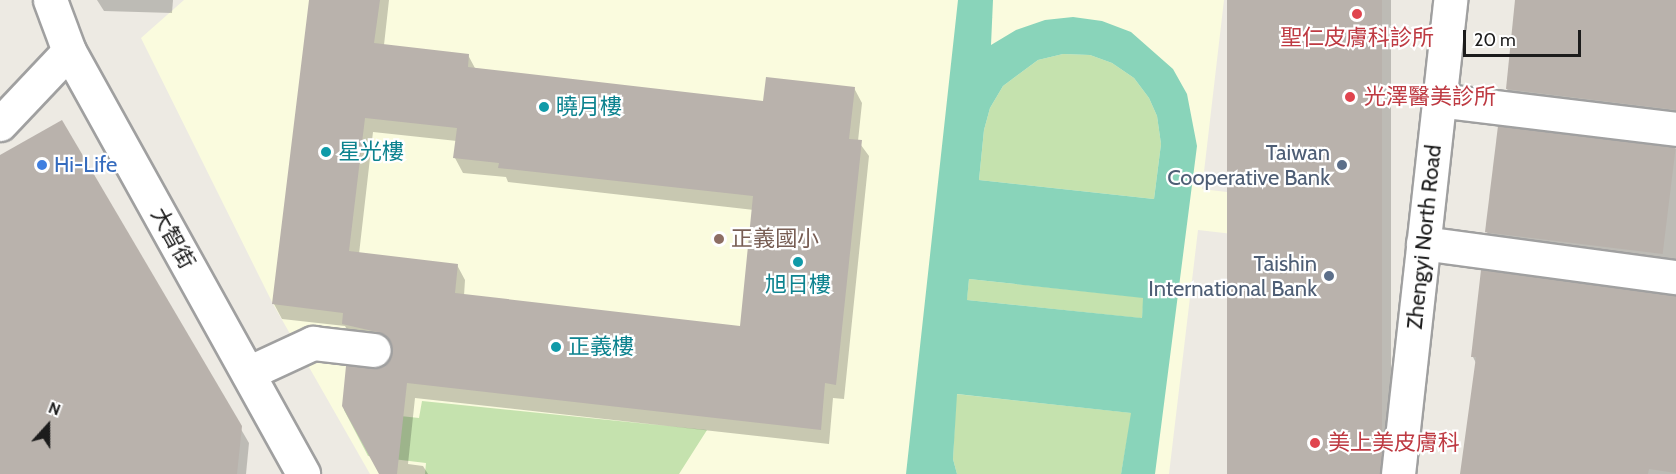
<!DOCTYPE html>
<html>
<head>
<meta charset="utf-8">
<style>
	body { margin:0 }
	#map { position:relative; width:1676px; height:474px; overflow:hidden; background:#edeae3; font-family:Cabin,"Noto Sans TC",sans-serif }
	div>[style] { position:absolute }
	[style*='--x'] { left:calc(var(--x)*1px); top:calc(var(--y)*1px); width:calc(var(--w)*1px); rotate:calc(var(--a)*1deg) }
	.education>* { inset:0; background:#fafbde }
	.grass>* { inset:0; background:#c5e2ae; transform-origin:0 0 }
	.pitch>* { inset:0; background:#89d4ba }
	.shadow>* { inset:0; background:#0003; transform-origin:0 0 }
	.building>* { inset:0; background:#b9b2ac; transform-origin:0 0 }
	.roads { filter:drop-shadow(2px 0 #a0a0a0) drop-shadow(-2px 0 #a0a0a0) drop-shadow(0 2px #a0a0a0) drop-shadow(0 -2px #a0a0a0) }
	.minor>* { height:33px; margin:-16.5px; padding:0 16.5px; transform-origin:16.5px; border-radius:16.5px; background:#fff }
	.dots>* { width:16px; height:16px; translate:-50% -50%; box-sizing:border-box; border:3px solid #fff; border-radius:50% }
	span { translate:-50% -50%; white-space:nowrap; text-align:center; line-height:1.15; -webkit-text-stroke:4.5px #fff; paint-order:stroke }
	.health-label { font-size:22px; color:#be3a42 }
	.left { translate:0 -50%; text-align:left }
	.culture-label { font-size:22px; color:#0d838f }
	.service-label { font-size:22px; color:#4e5e75 }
	.right { translate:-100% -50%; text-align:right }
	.shop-label { font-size:22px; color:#366cbe }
	.street-label { font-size:22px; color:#1c1c1c }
	.education-label { font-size:22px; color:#785e54 }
	.north { position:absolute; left:18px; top:396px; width:60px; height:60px; -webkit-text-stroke:4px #fff; paint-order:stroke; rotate:21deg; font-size:16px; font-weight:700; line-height:24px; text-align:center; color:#1c1c1c }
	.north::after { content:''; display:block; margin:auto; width:21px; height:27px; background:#1c1c1c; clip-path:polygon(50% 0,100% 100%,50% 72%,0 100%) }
	.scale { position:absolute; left:1463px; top:30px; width:118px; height:27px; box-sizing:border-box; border:3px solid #1c1c1c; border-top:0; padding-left:8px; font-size:18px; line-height:21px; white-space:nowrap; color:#1c1c1c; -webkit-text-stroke:4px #fff; paint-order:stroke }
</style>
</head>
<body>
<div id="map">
	<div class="education">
		<div style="clip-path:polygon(184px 0,1224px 0,1202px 189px,1359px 208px,1355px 248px,1198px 230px,1169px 474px,370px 474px,273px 304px,141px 38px)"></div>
	</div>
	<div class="grass">
		<div style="clip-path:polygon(1063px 54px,1090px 55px,1112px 63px,1134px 78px,1149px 98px,1157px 116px,1161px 144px,1154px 199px,979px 180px,984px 130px,990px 108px,1003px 86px,1038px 60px)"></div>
		<div style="left:969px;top:279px;width:176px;height:21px;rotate:6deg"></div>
		<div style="clip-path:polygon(956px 394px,1132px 413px,1121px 474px,957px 474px,953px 459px)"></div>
		<div style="clip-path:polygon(422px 401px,707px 430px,679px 474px,425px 474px,426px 463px,368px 456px,344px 410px,419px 418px)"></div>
	</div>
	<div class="pitch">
		<div style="clip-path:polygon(evenodd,958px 0,993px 0,991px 45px,1016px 30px,1045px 20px,1073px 17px,1102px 21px,1131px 32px,1173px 69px,1187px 94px,1197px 146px,1155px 474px,1121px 474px,1131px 413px,957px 394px,953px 459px,957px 474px,906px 474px,958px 0,1063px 54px,1090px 55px,1112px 63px,1134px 78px,1149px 98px,1157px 116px,1161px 144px,1154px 199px,979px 180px,984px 130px,990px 108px,1003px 86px,1038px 60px,1063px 54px,958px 0,969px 279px,1143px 298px,1142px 318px,967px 300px,969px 279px)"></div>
	</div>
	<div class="shadow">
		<div style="clip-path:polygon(97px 0,173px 0,172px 13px,104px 11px)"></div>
		<div style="clip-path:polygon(evenodd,310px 0,389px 0,384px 45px,468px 55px,476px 70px,765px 103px,854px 88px,862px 103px,858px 141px,869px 156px,844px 399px,833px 398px,829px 444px,415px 398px,408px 464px,423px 466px,428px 474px,381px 474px,383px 368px,394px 349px,360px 343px,352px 338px,345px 326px,282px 319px,274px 304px,310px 0,373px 132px,457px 141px,455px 158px,463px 173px,506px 177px,508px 182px,754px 210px,741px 327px,464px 296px,465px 280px,457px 265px,359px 254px,373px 132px)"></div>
		<div style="left:1229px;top:0;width:162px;height:477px"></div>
		<div style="clip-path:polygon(1516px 0,1676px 0,1676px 123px,1516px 103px,1507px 89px)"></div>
		<div style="clip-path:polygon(62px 122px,249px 443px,246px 474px,0 474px,0 156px)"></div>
		<div style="clip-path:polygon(1499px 128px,1676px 149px,1676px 271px,1495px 246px,1487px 232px)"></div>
		<div style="clip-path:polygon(1676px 297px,1676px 474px,1462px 474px,1476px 363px,1473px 357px)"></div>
	</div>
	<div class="building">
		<div style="clip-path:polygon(evenodd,309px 0,380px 0,374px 43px,469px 54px,468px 67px,763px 101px,766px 77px,855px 87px,849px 139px,862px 140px,836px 385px,825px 383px,821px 430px,407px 383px,397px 474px,379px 474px,342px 406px,346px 366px,382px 367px,392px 353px,391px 342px,377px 332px,342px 324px,343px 313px,272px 304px,309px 0,365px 118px,457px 128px,453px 158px,499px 163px,498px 168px,753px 196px,740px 326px,455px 293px,458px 264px,349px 251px,365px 118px)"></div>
		<div style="left:1227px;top:0;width:155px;height:477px"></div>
		<div style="clip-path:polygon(1515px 0,1676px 0,1676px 110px,1506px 89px)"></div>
		<div style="clip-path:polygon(62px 120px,242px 426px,237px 474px,0 474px,0 155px)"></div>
		<div style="left:1498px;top:126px;width:179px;height:107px;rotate:7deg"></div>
		<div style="clip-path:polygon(1481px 270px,1676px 295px,1676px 473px,1649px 469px,1648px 474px,1460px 474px,1476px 357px,1471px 357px)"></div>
	</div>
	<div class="roads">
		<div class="minor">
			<div style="--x:50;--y:0;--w:54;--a:69.6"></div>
			<div style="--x:69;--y:51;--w:483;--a:61"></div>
			<div style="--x:1438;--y:100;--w:240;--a:6.9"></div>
			<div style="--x:0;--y:124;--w:100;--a:-46.6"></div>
			<div style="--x:1423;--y:243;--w:255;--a:7.7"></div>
			<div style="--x:248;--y:373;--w:72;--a:-24.8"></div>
			<div style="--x:313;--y:343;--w:61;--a:6.5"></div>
			<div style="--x:1398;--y:474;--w:477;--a:-83.7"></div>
		</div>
	</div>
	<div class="dots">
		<div style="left:1357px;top:14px;background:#e0444e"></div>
		<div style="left:1350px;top:97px;background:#e0444e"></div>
		<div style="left:544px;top:107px;background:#0f9aa8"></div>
		<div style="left:326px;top:152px;background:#0f9aa8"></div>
		<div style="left:42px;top:165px;background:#3f7fe0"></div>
		<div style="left:1342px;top:165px;background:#5c6f8a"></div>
		<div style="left:719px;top:239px;background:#8d6e63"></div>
		<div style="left:798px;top:262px;background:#0f9aa8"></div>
		<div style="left:1329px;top:276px;background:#5c6f8a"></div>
		<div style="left:556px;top:347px;background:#0f9aa8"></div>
		<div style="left:1315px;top:443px;background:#e0444e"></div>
	</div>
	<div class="health-label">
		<span style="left:1357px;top:38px">聖仁皮膚科診所</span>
		<span class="left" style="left:1364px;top:97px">光澤醫美診所</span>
		<span class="left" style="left:1328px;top:443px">美上美皮膚科</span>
	</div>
	<div class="culture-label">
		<span class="left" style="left:556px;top:107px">曉月樓</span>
		<span class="left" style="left:338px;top:152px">星光樓</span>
		<span style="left:798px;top:285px">旭日樓</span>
		<span class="left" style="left:568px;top:347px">正義樓</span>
	</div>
	<div class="service-label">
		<span class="right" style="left:1330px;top:165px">Taiwan<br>Cooperative Bank</span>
		<span class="right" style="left:1317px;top:276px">Taishin<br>International Bank</span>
	</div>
	<div class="shop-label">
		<span class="left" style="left:54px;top:165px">Hi-Life</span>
	</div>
	<div class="street-label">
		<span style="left:1424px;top:237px;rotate:-84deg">Zhengyi North Road</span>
		<span style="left:173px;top:238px;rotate:61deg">大智街</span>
	</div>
	<div class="education-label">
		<span class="left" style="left:731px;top:239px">正義國小</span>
	</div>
	<div class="north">N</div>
	<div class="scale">20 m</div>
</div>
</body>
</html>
